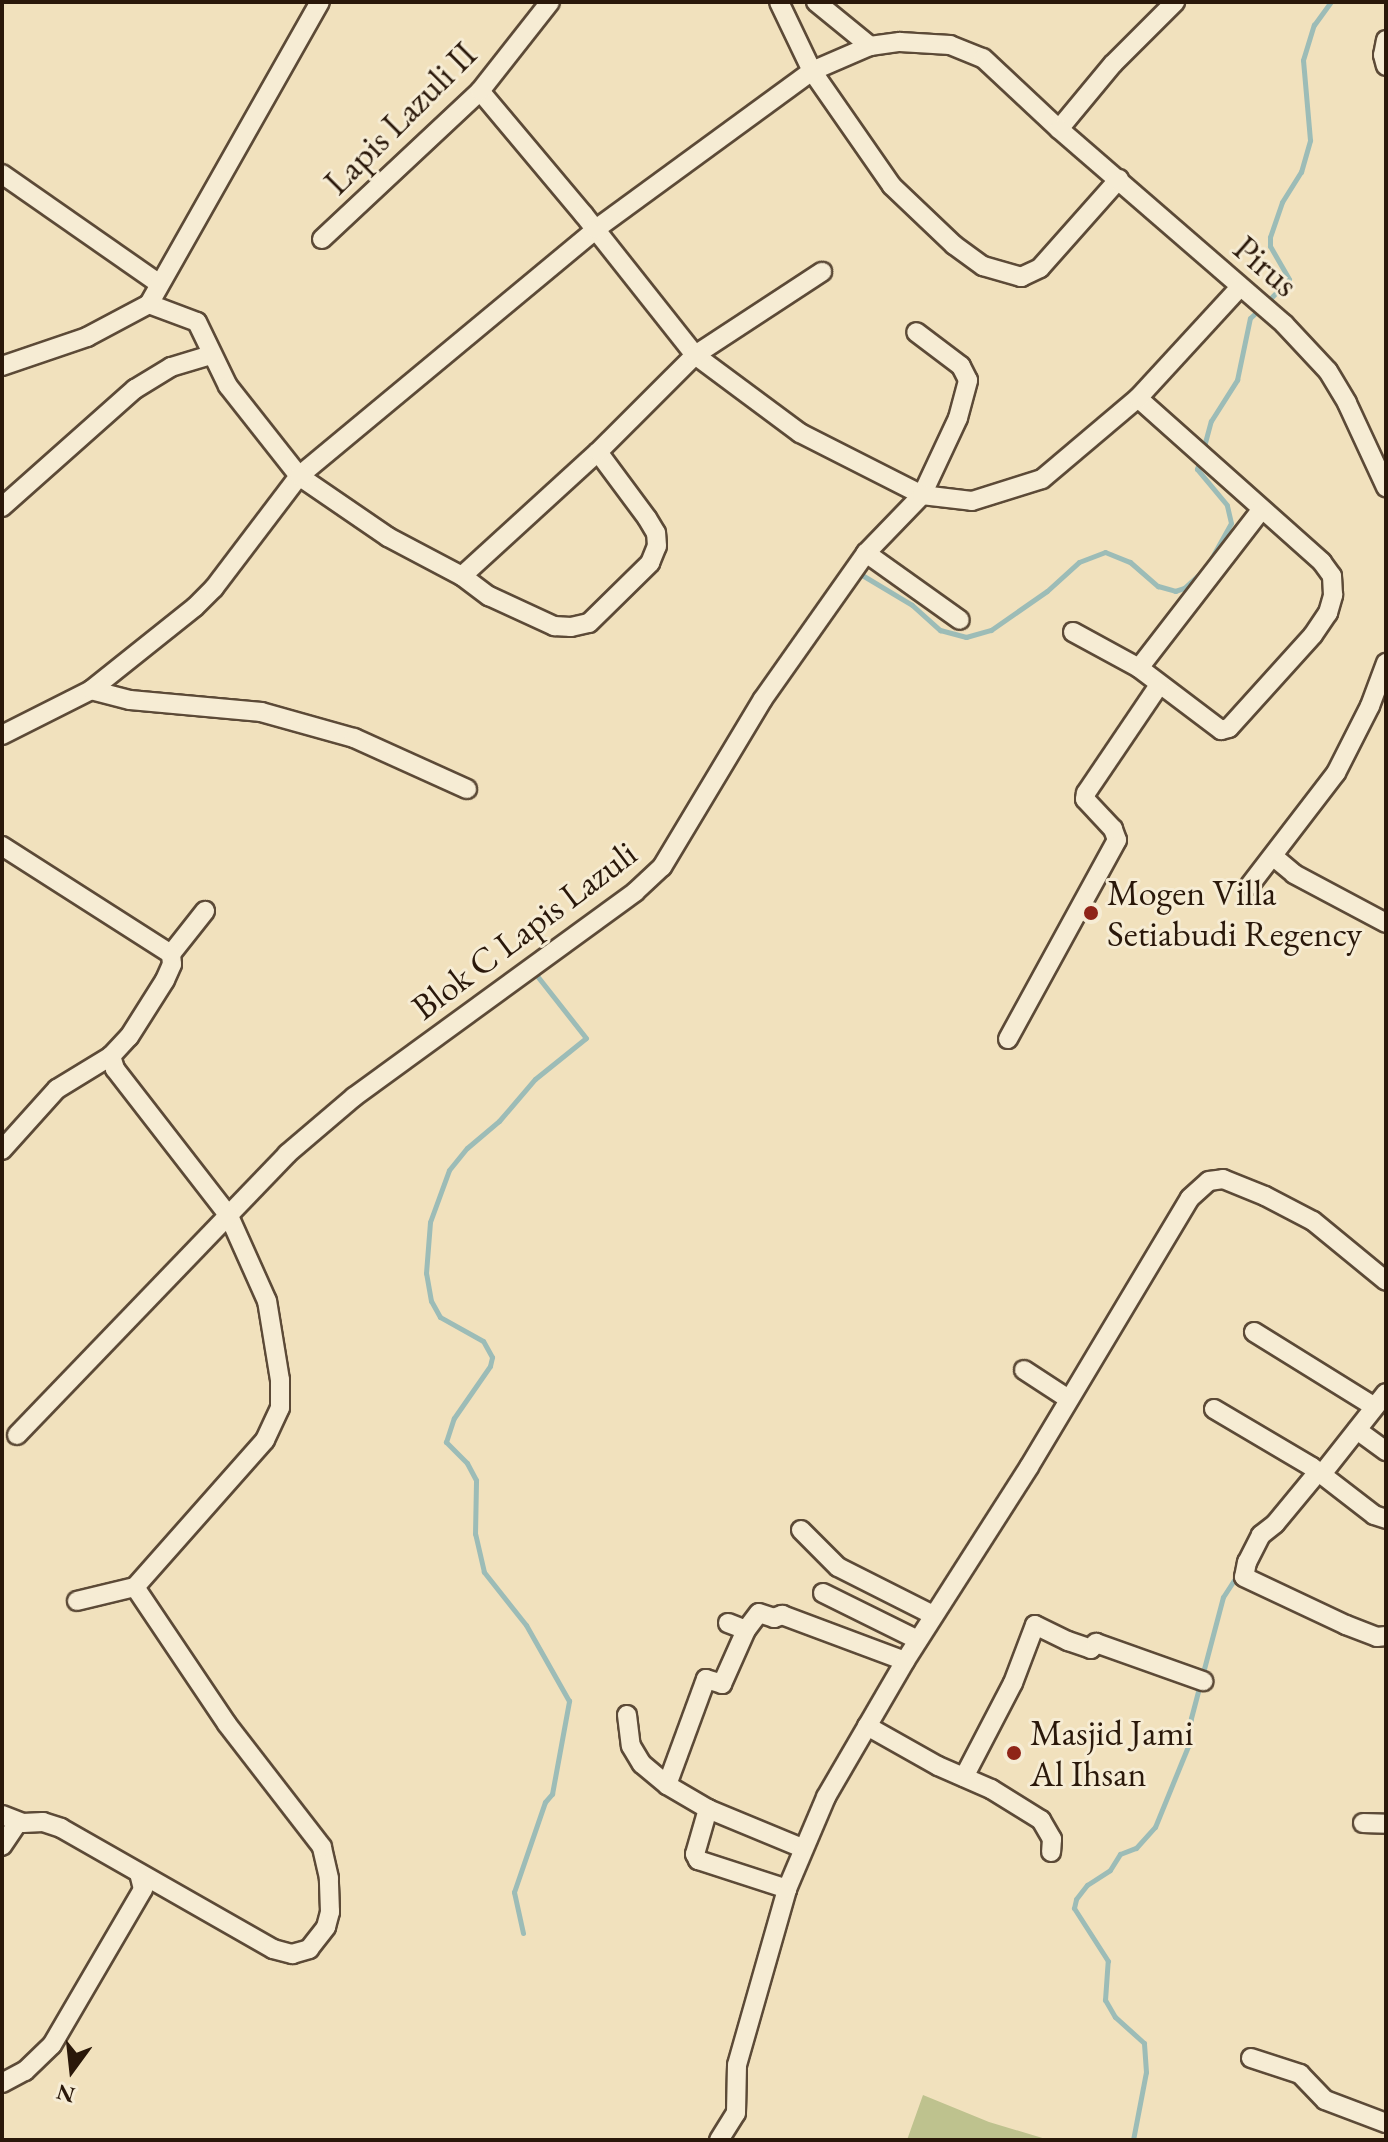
<!DOCTYPE html>
<html>
<head>
<meta charset="utf-8">
<style>
	body { margin:0 }
	#map { position:relative; width:1388px; height:2142px; overflow:hidden; background:#f1e1bd; font-family:"EB Garamond",serif }
	div>[style] { position:absolute }
	[style*='--x'] { left:calc(var(--x)*1px); top:calc(var(--y)*1px); width:calc(var(--w)*1px); rotate:calc(var(--a)*1deg) }
	.green>* { inset:0; background:#bec28e }
	.stream>* { height:5px; margin:-2.5px; padding:0 2.5px; transform-origin:2.5px; border-radius:2.5px; background:#9cbcb7 }
	.roads { filter:drop-shadow(2px 0 #5c4a37) drop-shadow(-2px 0 #5c4a37) drop-shadow(0 2px #5c4a37) drop-shadow(0 -2px #5c4a37) }
	.minor>* { height:18px; margin:-9px; padding:0 9px; transform-origin:9px; border-radius:9px; background:#f6ecd4 }
	.dots>* { width:22px; height:22px; translate:-50% -50%; box-sizing:border-box; border:4px solid #f6ecd4; border-radius:50% }
	span { translate:-50% -50%; white-space:nowrap; text-align:center; line-height:1.15; -webkit-text-stroke:6px #f6ecd4; paint-order:stroke }
	.street-label { font-size:36px; color:#2a180a }
	.poi-label { font-size:36px; color:#2a180a }
	.left { translate:0 -50%; text-align:left }
	.frame { position:absolute; inset:0; border:4px solid #2a180a; pointer-events:none }
	.north { position:absolute; left:32px; top:2030px; width:80px; height:80px; -webkit-text-stroke:6px #f6ecd4; paint-order:stroke; rotate:195deg; font-size:22px; font-weight:700; line-height:32px; text-align:center; color:#2a180a }
	.north::after { content:''; display:block; margin:auto; width:28px; height:36px; background:#2a180a; clip-path:polygon(50% 0,100% 100%,50% 72%,0 100%) }
</style>
</head>
<body>
<div id="map">
	<div class="green">
		<div style="clip-path:polygon(923px 2095px,989px 2122px,1049px 2140px,907px 2140px)"></div>
	</div>
	<div class="stream">
		<div style="--x:1266;--y:303;--w:33;--a:-46"></div>
		<div style="--x:1289;--y:279;--w:38;--a:-120"></div>
		<div style="--x:1270;--y:246;--w:9;--a:-90"></div>
		<div style="--x:1270;--y:237;--w:37;--a:-71"></div>
		<div style="--x:1282;--y:202;--w:36;--a:-58"></div>
		<div style="--x:1301;--y:172;--w:33;--a:-74"></div>
		<div style="--x:1310;--y:140;--w:80;--a:-95"></div>
		<div style="--x:1303;--y:60;--w:37;--a:-73"></div>
		<div style="--x:1314;--y:25;--w:29;--a:-54"></div>
		<div style="--x:1203;--y:450;--w:30;--a:-75"></div>
		<div style="--x:1211;--y:421;--w:49;--a:-57.6"></div>
		<div style="--x:1237;--y:380;--w:63;--a:-78.2"></div>
		<div style="--x:1250;--y:318;--w:12;--a:-42"></div>
		<div style="--x:857;--y:572;--w:64;--a:31"></div>
		<div style="--x:912;--y:605;--w:38;--a:42"></div>
		<div style="--x:940;--y:630;--w:27;--a:15"></div>
		<div style="--x:966;--y:637;--w:26;--a:-16"></div>
		<div style="--x:991;--y:630;--w:68;--a:-34.9"></div>
		<div style="--x:1047;--y:591;--w:43;--a:-42.2"></div>
		<div style="--x:1079;--y:562;--w:28;--a:-21"></div>
		<div style="--x:1105;--y:552;--w:27;--a:22"></div>
		<div style="--x:1130;--y:562;--w:37;--a:41"></div>
		<div style="--x:1158;--y:586;--w:18;--a:16"></div>
		<div style="--x:1175;--y:591;--w:9;--a:-18"></div>
		<div style="--x:1184;--y:588;--w:30;--a:-42"></div>
		<div style="--x:1206;--y:568;--w:51;--a:-60.9"></div>
		<div style="--x:1231;--y:523;--w:18;--a:-103"></div>
		<div style="--x:1227;--y:505;--w:47;--a:-129.8"></div>
		<div style="--x:1197;--y:469;--w:10;--a:-73"></div>
		<div style="--x:523;--y:1933;--w:42;--a:-102.4"></div>
		<div style="--x:514;--y:1892;--w:95;--a:-71"></div>
		<div style="--x:545;--y:1802;--w:11;--a:-49"></div>
		<div style="--x:552;--y:1794;--w:95;--a:-79.6"></div>
		<div style="--x:569;--y:1701;--w:87;--a:-119.5"></div>
		<div style="--x:526;--y:1625;--w:68;--a:-128.4"></div>
		<div style="--x:484;--y:1572;--w:39;--a:-103"></div>
		<div style="--x:475;--y:1534;--w:54;--a:-88.9"></div>
		<div style="--x:476;--y:1480;--w:19;--a:-118"></div>
		<div style="--x:467;--y:1463;--w:30;--a:-135"></div>
		<div style="--x:446;--y:1442;--w:25;--a:-72"></div>
		<div style="--x:454;--y:1418;--w:63;--a:-55.3"></div>
		<div style="--x:490;--y:1366;--w:9;--a:-77"></div>
		<div style="--x:492;--y:1357;--w:18;--a:-119"></div>
		<div style="--x:483;--y:1341;--w:49;--a:-150.8"></div>
		<div style="--x:440;--y:1317;--w:18;--a:-119"></div>
		<div style="--x:431;--y:1301;--w:28;--a:-100"></div>
		<div style="--x:426;--y:1273;--w:51;--a:-85.5"></div>
		<div style="--x:430;--y:1222;--w:55;--a:-69.9"></div>
		<div style="--x:449;--y:1170;--w:28;--a:-51"></div>
		<div style="--x:467;--y:1148;--w:42;--a:-40.2"></div>
		<div style="--x:499;--y:1121;--w:55;--a:-49.4"></div>
		<div style="--x:535;--y:1079;--w:65;--a:-38.8"></div>
		<div style="--x:586;--y:1038;--w:84;--a:-128.2"></div>
		<div style="--x:1133;--y:2140;--w:69;--a:-79.2"></div>
		<div style="--x:1146;--y:2072;--w:29;--a:-94"></div>
		<div style="--x:1144;--y:2043;--w:39;--a:-138"></div>
		<div style="--x:1115;--y:2017;--w:20;--a:-120"></div>
		<div style="--x:1105;--y:2000;--w:39;--a:-86"></div>
		<div style="--x:1108;--y:1961;--w:63;--a:-122.7"></div>
		<div style="--x:1074;--y:1908;--w:9;--a:-77"></div>
		<div style="--x:1076;--y:1899;--w:18;--a:-52"></div>
		<div style="--x:1087;--y:1885;--w:27;--a:-33"></div>
		<div style="--x:1110;--y:1870;--w:19;--a:-58"></div>
		<div style="--x:1120;--y:1854;--w:17;--a:-21"></div>
		<div style="--x:1136;--y:1848;--w:28;--a:-48"></div>
		<div style="--x:1155;--y:1827;--w:87;--a:-67.8"></div>
		<div style="--x:1188;--y:1746;--w:28;--a:-84"></div>
		<div style="--x:1191;--y:1718;--w:125;--a:-75.2"></div>
		<div style="--x:1223;--y:1597;--w:27;--a:-57"></div>
	</div>
	<div class="roads">
		<div class="minor">
			<div style="--x:779;--y:2;--w:76;--a:64.4"></div>
			<div style="--x:812;--y:71;--w:140;--a:55.2"></div>
			<div style="--x:892;--y:186;--w:86;--a:43.6"></div>
			<div style="--x:954;--y:245;--w:36;--a:36"></div>
			<div style="--x:983;--y:266;--w:40;--a:16"></div>
			<div style="--x:1021;--y:277;--w:21;--a:-25"></div>
			<div style="--x:1040;--y:268;--w:119;--a:-48.4"></div>
			<div style="--x:816;--y:2;--w:70;--a:39.2"></div>
			<div style="--x:1386;--y:40;--w:15;--a:101"></div>
			<div style="--x:1383;--y:55;--w:11;--a:75"></div>
			<div style="--x:480;--y:91;--w:162;--a:50"></div>
			<div style="--x:584;--y:215;--w:179;--a:51.6"></div>
			<div style="--x:695;--y:355;--w:131;--a:36.6"></div>
			<div style="--x:800;--y:433;--w:137;--a:26.9"></div>
			<div style="--x:922;--y:495;--w:85;--a:-64.9"></div>
			<div style="--x:958;--y:418;--w:39;--a:-75"></div>
			<div style="--x:968;--y:380;--w:16;--a:-117"></div>
			<div style="--x:961;--y:366;--w:56;--a:-142.9"></div>
			<div style="--x:1059;--y:129;--w:85;--a:-50.3"></div>
			<div style="--x:1113;--y:64;--w:88;--a:-45"></div>
			<div style="--x:2;--y:174;--w:190;--a:34.9"></div>
			<div style="--x:322;--y:239;--w:216;--a:-43.1"></div>
			<div style="--x:480;--y:91;--w:113;--a:-51.8"></div>
			<div style="--x:149;--y:304;--w:51;--a:20.6"></div>
			<div style="--x:197;--y:322;--w:71;--a:64.2"></div>
			<div style="--x:228;--y:386;--w:115;--a:51.7"></div>
			<div style="--x:299;--y:476;--w:108;--a:34.4"></div>
			<div style="--x:388;--y:537;--w:84;--a:27.8"></div>
			<div style="--x:462;--y:576;--w:34;--a:37"></div>
			<div style="--x:489;--y:596;--w:72;--a:24.8"></div>
			<div style="--x:554;--y:626;--w:17;--a:3"></div>
			<div style="--x:571;--y:627;--w:18;--a:-13"></div>
			<div style="--x:589;--y:623;--w:86;--a:-44.5"></div>
			<div style="--x:650;--y:563;--w:18;--a:-68"></div>
			<div style="--x:657;--y:546;--w:13;--a:-94"></div>
			<div style="--x:656;--y:533;--w:17;--a:-121"></div>
			<div style="--x:647;--y:518;--w:82;--a:-126.6"></div>
			<div style="--x:2;--y:366;--w:90;--a:-18.8"></div>
			<div style="--x:87;--y:337;--w:70;--a:-28"></div>
			<div style="--x:149;--y:304;--w:347;--a:-60.5"></div>
			<div style="--x:2;--y:507;--w:178;--a:-41.6"></div>
			<div style="--x:135;--y:389;--w:42;--a:-31.4"></div>
			<div style="--x:171;--y:367;--w:42;--a:-16.7"></div>
			<div style="--x:866;--y:553;--w:115;--a:35.5"></div>
			<div style="--x:462;--y:576;--w:184;--a:-42.4"></div>
			<div style="--x:598;--y:452;--w:137;--a:-45"></div>
			<div style="--x:695;--y:355;--w:152;--a:-33.2"></div>
			<div style="--x:1073;--y:632;--w:75;--a:28.6"></div>
			<div style="--x:1139;--y:668;--w:103;--a:37.1"></div>
			<div style="--x:1221;--y:730;--w:8;--a:-14"></div>
			<div style="--x:1229;--y:728;--w:125;--a:-47.9"></div>
			<div style="--x:1313;--y:635;--w:27;--a:-56"></div>
			<div style="--x:1328;--y:613;--w:19;--a:-74"></div>
			<div style="--x:1333;--y:595;--w:19;--a:-93"></div>
			<div style="--x:1332;--y:576;--w:17;--a:-126"></div>
			<div style="--x:1322;--y:562;--w:246;--a:-138.3"></div>
			<div style="--x:1139;--y:668;--w:200;--a:-52.3"></div>
			<div style="--x:91;--y:690;--w:40;--a:14.4"></div>
			<div style="--x:130;--y:700;--w:132;--a:5.2"></div>
			<div style="--x:261;--y:712;--w:97;--a:15.6"></div>
			<div style="--x:354;--y:738;--w:124;--a:24.3"></div>
			<div style="--x:2;--y:735;--w:100;--a:-26.8"></div>
			<div style="--x:91;--y:690;--w:133;--a:-38.6"></div>
			<div style="--x:195;--y:607;--w:27;--a:-45"></div>
			<div style="--x:214;--y:588;--w:141;--a:-52.8"></div>
			<div style="--x:299;--y:476;--w:386;--a:-39.7"></div>
			<div style="--x:596;--y:229;--w:268;--a:-36.2"></div>
			<div style="--x:812;--y:71;--w:63;--a:-23.3"></div>
			<div style="--x:870;--y:46;--w:30;--a:-8"></div>
			<div style="--x:900;--y:42;--w:50;--a:3.4"></div>
			<div style="--x:950;--y:45;--w:35;--a:22"></div>
			<div style="--x:983;--y:58;--w:104;--a:43.1"></div>
			<div style="--x:1059;--y:129;--w:298;--a:40.9"></div>
			<div style="--x:1284;--y:324;--w:64;--a:46.9"></div>
			<div style="--x:1328;--y:371;--w:37;--a:59"></div>
			<div style="--x:1347;--y:403;--w:93;--a:65.1"></div>
			<div style="--x:2;--y:846;--w:201;--a:32.6"></div>
			<div style="--x:1274;--y:857;--w:26;--a:40"></div>
			<div style="--x:1294;--y:874;--w:104;--a:28"></div>
			<div style="--x:1250;--y:885;--w:141;--a:-52.5"></div>
			<div style="--x:1336;--y:773;--w:75;--a:-63.1"></div>
			<div style="--x:1370;--y:706;--w:46;--a:-69.6"></div>
			<div style="--x:171;--y:954;--w:55;--a:-51.7"></div>
			<div style="--x:1008;--y:1039;--w:227;--a:-61.3"></div>
			<div style="--x:1117;--y:840;--w:12;--a:-110"></div>
			<div style="--x:1113;--y:829;--w:41;--a:-133"></div>
			<div style="--x:1085;--y:799;--w:6;--a:-81"></div>
			<div style="--x:1086;--y:793;--w:130;--a:-55.9"></div>
			<div style="--x:2;--y:1150;--w:82;--a:-48"></div>
			<div style="--x:57;--y:1089;--w:63;--a:-31.4"></div>
			<div style="--x:1254;--y:1332;--w:142;--a:31.8"></div>
			<div style="--x:1024;--y:1370;--w:51;--a:33.1"></div>
			<div style="--x:1214;--y:1409;--w:114;--a:30.6"></div>
			<div style="--x:1312;--y:1467;--w:78;--a:37.7"></div>
			<div style="--x:1374;--y:1515;--w:13;--a:18"></div>
			<div style="--x:1357;--y:1430;--w:36;--a:36"></div>
			<div style="--x:17;--y:1435;--w:390;--a:-46.1"></div>
			<div style="--x:287;--y:1154;--w:88;--a:-40.4"></div>
			<div style="--x:354;--y:1097;--w:348;--a:-36.1"></div>
			<div style="--x:635;--y:892;--w:37;--a:-43"></div>
			<div style="--x:662;--y:867;--w:196;--a:-59"></div>
			<div style="--x:763;--y:699;--w:179;--a:-54.8"></div>
			<div style="--x:866;--y:553;--w:81;--a:-46"></div>
			<div style="--x:922;--y:495;--w:50;--a:6.8"></div>
			<div style="--x:972;--y:501;--w:73;--a:-17.4"></div>
			<div style="--x:1042;--y:479;--w:126;--a:-40.2"></div>
			<div style="--x:1138;--y:398;--w:151;--a:-47.4"></div>
			<div style="--x:1318;--y:1472;--w:67;--a:129.6"></div>
			<div style="--x:1275;--y:1524;--w:18;--a:142"></div>
			<div style="--x:1261;--y:1535;--w:30;--a:117"></div>
			<div style="--x:1247;--y:1562;--w:15;--a:101"></div>
			<div style="--x:1244;--y:1577;--w:113;--a:25.2"></div>
			<div style="--x:1346;--y:1625;--w:33;--a:21"></div>
			<div style="--x:1377;--y:1637;--w:9;--a:-6"></div>
			<div style="--x:1322;--y:1474;--w:103;--a:-51.7"></div>
			<div style="--x:801;--y:1530;--w:52;--a:45"></div>
			<div style="--x:838;--y:1567;--w:106;--a:26.8"></div>
			<div style="--x:823;--y:1593;--w:106;--a:26.3"></div>
			<div style="--x:77;--y:1601;--w:60;--a:-13.6"></div>
			<div style="--x:728;--y:1623;--w:19;--a:21"></div>
			<div style="--x:746;--y:1630;--w:21;--a:-53"></div>
			<div style="--x:759;--y:1613;--w:16;--a:18"></div>
			<div style="--x:774;--y:1618;--w:9;--a:-21"></div>
			<div style="--x:782;--y:1615;--w:131;--a:20.5"></div>
			<div style="--x:627;--y:1715;--w:31;--a:83"></div>
			<div style="--x:631;--y:1746;--w:21;--a:59"></div>
			<div style="--x:642;--y:1764;--w:33;--a:40"></div>
			<div style="--x:667;--y:1785;--w:48;--a:30.3"></div>
			<div style="--x:708;--y:1809;--w:102;--a:22.5"></div>
			<div style="--x:867;--y:1726;--w:81;--a:29.4"></div>
			<div style="--x:938;--y:1766;--w:58;--a:23.5"></div>
			<div style="--x:991;--y:1789;--w:59;--a:31.8"></div>
			<div style="--x:1041;--y:1820;--w:22;--a:60"></div>
			<div style="--x:1052;--y:1839;--w:13;--a:94"></div>
			<div style="--x:964;--y:1777;--w:106;--a:-62.5"></div>
			<div style="--x:1013;--y:1683;--w:62;--a:-69.2"></div>
			<div style="--x:1035;--y:1625;--w:37;--a:26"></div>
			<div style="--x:1068;--y:1641;--w:24;--a:19"></div>
			<div style="--x:1091;--y:1649;--w:8;--a:-50"></div>
			<div style="--x:1096;--y:1643;--w:114;--a:19.6"></div>
			<div style="--x:667;--y:1785;--w:113;--a:-69.8"></div>
			<div style="--x:706;--y:1679;--w:17;--a:17"></div>
			<div style="--x:722;--y:1684;--w:59;--a:-66"></div>
			<div style="--x:708;--y:1809;--w:47;--a:106.1"></div>
			<div style="--x:695;--y:1854;--w:7;--a:63"></div>
			<div style="--x:698;--y:1860;--w:94;--a:18"></div>
			<div style="--x:2;--y:1815;--w:22;--a:21"></div>
			<div style="--x:23;--y:1823;--w:20;--a:-3"></div>
			<div style="--x:43;--y:1822;--w:19;--a:18"></div>
			<div style="--x:61;--y:1828;--w:244;--a:29.7"></div>
			<div style="--x:273;--y:1949;--w:20;--a:15"></div>
			<div style="--x:292;--y:1954;--w:18;--a:-16"></div>
			<div style="--x:309;--y:1949;--w:28;--a:-52"></div>
			<div style="--x:326;--y:1927;--w:16;--a:-75"></div>
			<div style="--x:330;--y:1912;--w:34;--a:-92"></div>
			<div style="--x:329;--y:1878;--w:32;--a:-103"></div>
			<div style="--x:322;--y:1847;--w:155;--a:-127.7"></div>
			<div style="--x:227;--y:1724;--w:165;--a:-123.9"></div>
			<div style="--x:135;--y:1587;--w:196;--a:-48.5"></div>
			<div style="--x:265;--y:1440;--w:35;--a:-65"></div>
			<div style="--x:280;--y:1408;--w:28;--a:-90"></div>
			<div style="--x:280;--y:1380;--w:80;--a:-99.3"></div>
			<div style="--x:267;--y:1301;--w:93;--a:-114.1"></div>
			<div style="--x:229;--y:1216;--w:186;--a:-127.8"></div>
			<div style="--x:115;--y:1069;--w:14;--a:-107"></div>
			<div style="--x:111;--y:1056;--w:26;--a:-47"></div>
			<div style="--x:129;--y:1037;--w:67;--a:-57.7"></div>
			<div style="--x:165;--y:980;--w:17;--a:-66"></div>
			<div style="--x:172;--y:964;--w:10;--a:-96"></div>
			<div style="--x:1363;--y:1823;--w:23;--a:2"></div>
			<div style="--x:2;--y:1846;--w:29;--a:-56"></div>
			<div style="--x:1251;--y:2058;--w:52;--a:18.1"></div>
			<div style="--x:1300;--y:2074;--w:36;--a:46"></div>
			<div style="--x:1325;--y:2100;--w:65;--a:20.7"></div>
			<div style="--x:2;--y:2083;--w:26;--a:-28"></div>
			<div style="--x:25;--y:2071;--w:37;--a:-44"></div>
			<div style="--x:52;--y:2045;--w:181;--a:-59.7"></div>
			<div style="--x:143;--y:1889;--w:16;--a:-104"></div>
			<div style="--x:719;--y:2140;--w:32;--a:-58"></div>
			<div style="--x:736;--y:2113;--w:48;--a:-88.8"></div>
			<div style="--x:737;--y:2065;--w:183;--a:-74.1"></div>
			<div style="--x:787;--y:1889;--w:100;--a:-67"></div>
			<div style="--x:826;--y:1797;--w:157;--a:-59.8"></div>
			<div style="--x:905;--y:1661;--w:230;--a:-57.4"></div>
			<div style="--x:1029;--y:1467;--w:313;--a:-59.1"></div>
			<div style="--x:1190;--y:1198;--w:25;--a:-42"></div>
			<div style="--x:1209;--y:1181;--w:14;--a:-8"></div>
			<div style="--x:1223;--y:1179;--w:45;--a:22"></div>
			<div style="--x:1265;--y:1196;--w:54;--a:27.5"></div>
			<div style="--x:1313;--y:1221;--w:94;--a:39.4"></div>
		</div>
	</div>
	<div class="dots">
		<div style="left:1091px;top:913px;background:#8f2418"></div>
		<div style="left:1014px;top:1753px;background:#8f2418"></div>
	</div>
	<div class="street-label">
		<span style="left:400px;top:118px;rotate:-45deg">Lapis Lazuli II</span>
		<span style="left:1266px;top:266px;rotate:41deg">Pirus</span>
		<span style="left:524px;top:930px;rotate:-37deg">Blok C Lapis Lazuli</span>
	</div>
	<div class="poi-label">
		<span class="left" style="left:1107px;top:913px">Mogen Villa<br>Setiabudi Regency</span>
		<span class="left" style="left:1030px;top:1753px">Masjid Jami<br>Al Ihsan</span>
	</div>
	<div class="frame"></div>
	<div class="north">N</div>
</div>
</body>
</html>
